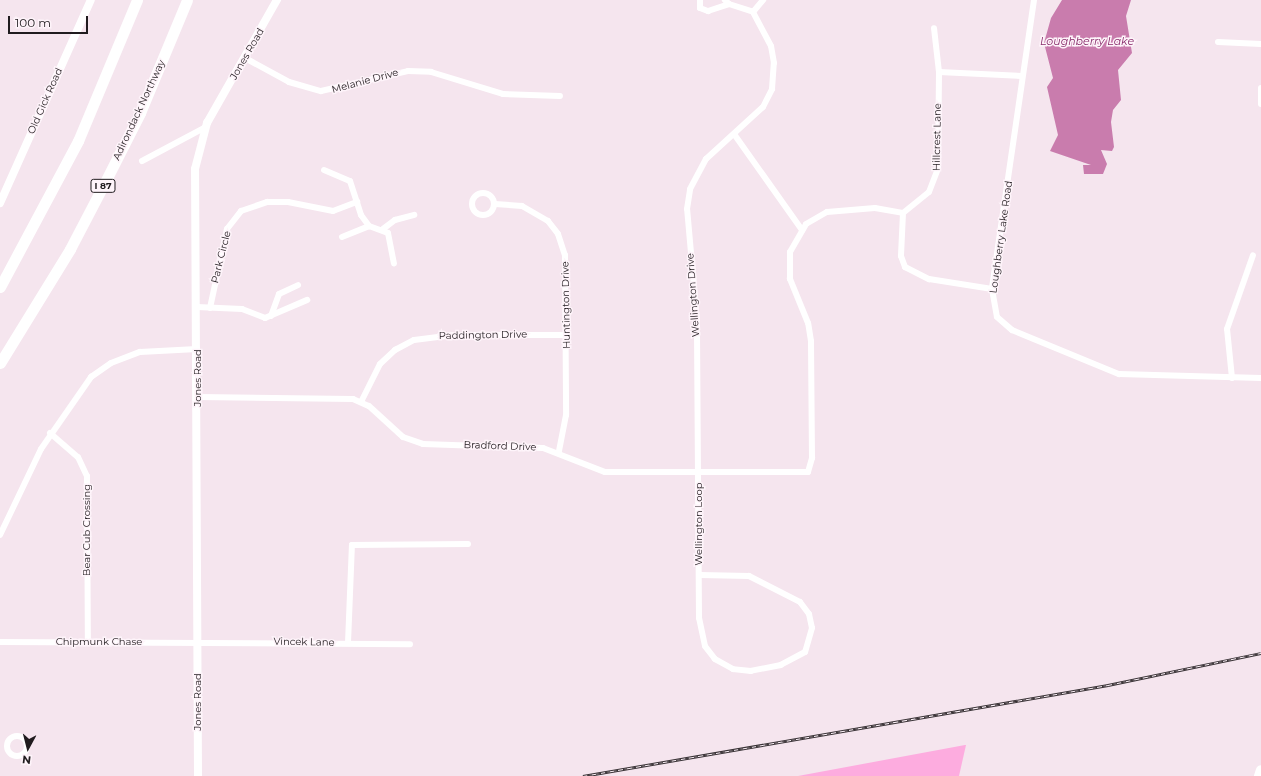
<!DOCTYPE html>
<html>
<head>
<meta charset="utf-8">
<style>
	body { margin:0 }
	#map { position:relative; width:1261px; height:776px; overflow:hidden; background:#f5e5ee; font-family:Montserrat,sans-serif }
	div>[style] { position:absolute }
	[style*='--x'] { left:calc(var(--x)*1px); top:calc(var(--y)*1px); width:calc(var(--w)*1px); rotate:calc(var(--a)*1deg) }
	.green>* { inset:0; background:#fdacdf }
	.water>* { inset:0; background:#c97cad }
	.minor>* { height:6px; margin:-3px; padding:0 3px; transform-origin:3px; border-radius:3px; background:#fff }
	.minor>.ring { margin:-3px; padding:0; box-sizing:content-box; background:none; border:6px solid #fff; border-radius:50% }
	.tertiary>* { height:8px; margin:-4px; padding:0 4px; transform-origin:4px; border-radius:4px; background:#fff }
	.primary>* { height:10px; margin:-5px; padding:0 5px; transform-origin:5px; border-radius:5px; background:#fff }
	.motorway>* { height:11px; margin:-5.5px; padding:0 5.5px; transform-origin:5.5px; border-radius:5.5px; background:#fff }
	.rail>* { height:3px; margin-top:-1.5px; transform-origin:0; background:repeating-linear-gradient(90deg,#fef4fa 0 4.5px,#373134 0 9px); box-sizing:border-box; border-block:1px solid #373134 }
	span { translate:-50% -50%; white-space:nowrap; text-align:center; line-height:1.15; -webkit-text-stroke:3px #fef4fa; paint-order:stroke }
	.shield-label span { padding:1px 3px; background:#fef4fa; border:1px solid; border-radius:3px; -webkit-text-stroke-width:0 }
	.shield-label { font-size:9px; color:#201b1e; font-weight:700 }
	.street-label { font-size:10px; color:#201b1e }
	.water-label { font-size:11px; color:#882c6b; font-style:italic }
	.north { position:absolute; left:8px; top:728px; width:40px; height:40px; -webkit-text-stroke:3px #fef4fa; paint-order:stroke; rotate:187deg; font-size:11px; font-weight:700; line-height:16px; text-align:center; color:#201b1e }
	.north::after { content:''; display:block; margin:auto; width:14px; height:18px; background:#201b1e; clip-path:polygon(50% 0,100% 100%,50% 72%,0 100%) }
	.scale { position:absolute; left:8px; top:16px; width:80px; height:18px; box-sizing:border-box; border:2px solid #201b1e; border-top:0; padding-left:5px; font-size:12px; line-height:14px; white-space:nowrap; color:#201b1e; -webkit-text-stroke:3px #fef4fa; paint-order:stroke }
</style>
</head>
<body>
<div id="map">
	<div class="green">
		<div style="clip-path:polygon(966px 745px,959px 776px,798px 776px,965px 745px)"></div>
	</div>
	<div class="water">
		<div style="clip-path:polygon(1062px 0,1131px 0,1126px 16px,1132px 53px,1118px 70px,1121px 100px,1113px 110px,1111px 122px,1114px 147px,1112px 151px,1101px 150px,1107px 164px,1103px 174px,1084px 174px,1083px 165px,1091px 165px,1050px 151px,1058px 135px,1047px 87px,1053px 78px,1044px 43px,1051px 18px)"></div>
	</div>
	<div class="minor">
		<div style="--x:700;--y:0;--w:8;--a:90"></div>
		<div style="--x:700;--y:8;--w:9;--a:21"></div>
		<div style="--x:708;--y:11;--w:22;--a:-18"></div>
		<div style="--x:729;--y:4;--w:6;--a:-135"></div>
		<div style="--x:1034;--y:0;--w:292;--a:98.3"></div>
		<div style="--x:992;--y:289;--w:28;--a:80"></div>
		<div style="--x:997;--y:317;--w:20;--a:41"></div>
		<div style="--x:1012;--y:330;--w:116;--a:22.4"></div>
		<div style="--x:1119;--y:374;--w:142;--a:1.6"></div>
		<div style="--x:729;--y:4;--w:25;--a:18"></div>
		<div style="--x:753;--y:12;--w:16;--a:-50"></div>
		<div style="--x:1218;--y:42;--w:43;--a:2.7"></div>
		<div style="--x:245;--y:58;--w:50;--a:28.6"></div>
		<div style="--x:289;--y:82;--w:33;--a:16"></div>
		<div style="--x:321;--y:91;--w:89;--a:-12.9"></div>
		<div style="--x:408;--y:71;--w:23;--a:2"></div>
		<div style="--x:431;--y:72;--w:75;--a:17"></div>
		<div style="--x:503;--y:94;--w:57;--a:2"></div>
		<div style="--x:939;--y:72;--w:83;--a:2.8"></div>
		<div style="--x:1261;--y:88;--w:16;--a:90"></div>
		<div style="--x:734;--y:134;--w:118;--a:54.7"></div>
		<div style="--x:142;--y:161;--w:72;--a:-28"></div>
		<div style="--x:324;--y:170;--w:28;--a:23"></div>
		<div style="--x:350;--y:181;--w:36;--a:72"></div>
		<div style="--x:361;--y:215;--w:14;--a:54"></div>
		<div class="ring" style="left:472px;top:193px;width:16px;height:16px"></div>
		<div style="--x:495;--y:204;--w:27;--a:4"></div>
		<div style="--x:522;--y:206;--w:30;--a:30"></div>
		<div style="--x:548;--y:221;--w:16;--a:52"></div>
		<div style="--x:558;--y:234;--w:22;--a:72"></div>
		<div style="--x:565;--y:255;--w:160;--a:89.6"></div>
		<div style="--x:566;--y:415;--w:38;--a:101"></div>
		<div style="--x:903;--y:213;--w:43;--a:92.7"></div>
		<div style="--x:901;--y:256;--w:12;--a:70"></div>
		<div style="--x:905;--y:267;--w:27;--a:27"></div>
		<div style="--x:929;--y:279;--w:64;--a:9"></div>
		<div style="--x:369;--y:226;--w:20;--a:20"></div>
		<div style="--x:388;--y:233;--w:31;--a:79"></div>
		<div style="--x:383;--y:229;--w:15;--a:-37"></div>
		<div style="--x:395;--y:220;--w:20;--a:-15"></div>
		<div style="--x:342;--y:237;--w:29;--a:-22"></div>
		<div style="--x:197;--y:307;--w:45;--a:2.5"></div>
		<div style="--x:242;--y:309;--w:25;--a:21"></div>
		<div style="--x:265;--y:318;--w:46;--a:-23.2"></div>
		<div style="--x:210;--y:308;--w:81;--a:-77.9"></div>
		<div style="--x:227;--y:229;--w:23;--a:-52"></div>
		<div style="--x:241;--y:211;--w:28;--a:-19"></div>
		<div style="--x:267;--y:202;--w:21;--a:0"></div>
		<div style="--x:288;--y:202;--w:46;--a:11.3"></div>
		<div style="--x:333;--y:211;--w:26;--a:-21"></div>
		<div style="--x:271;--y:316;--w:23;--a:-70"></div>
		<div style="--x:279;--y:294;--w:21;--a:-25"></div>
		<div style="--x:1232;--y:378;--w:49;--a:-95.8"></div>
		<div style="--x:1227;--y:329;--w:78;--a:-70.6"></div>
		<div style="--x:198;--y:397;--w:155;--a:0.7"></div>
		<div style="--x:353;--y:399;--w:17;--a:24"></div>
		<div style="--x:369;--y:406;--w:46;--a:42.4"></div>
		<div style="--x:403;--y:437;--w:21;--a:19"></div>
		<div style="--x:423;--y:444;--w:120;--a:1.9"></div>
		<div style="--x:543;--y:448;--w:66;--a:21.2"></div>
		<div style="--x:605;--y:472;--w:203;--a:0"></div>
		<div style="--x:808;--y:472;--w:15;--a:-74"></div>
		<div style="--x:812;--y:458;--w:117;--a:-90.5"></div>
		<div style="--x:811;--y:341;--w:18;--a:-99"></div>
		<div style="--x:808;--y:323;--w:48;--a:-112.2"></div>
		<div style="--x:790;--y:279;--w:27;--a:-90"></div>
		<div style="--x:790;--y:252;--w:32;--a:-60"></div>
		<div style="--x:806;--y:224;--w:24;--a:-30"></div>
		<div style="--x:827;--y:212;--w:48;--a:-4.8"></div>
		<div style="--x:875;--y:208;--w:28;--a:10"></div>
		<div style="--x:903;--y:213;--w:33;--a:-39"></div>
		<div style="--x:929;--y:192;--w:25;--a:-69"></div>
		<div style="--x:938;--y:169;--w:97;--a:-89.4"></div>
		<div style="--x:939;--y:72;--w:44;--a:-96.5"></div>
		<div style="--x:361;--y:402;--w:42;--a:-63.4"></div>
		<div style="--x:380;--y:364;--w:21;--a:-43"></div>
		<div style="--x:395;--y:350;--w:21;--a:-28"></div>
		<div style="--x:414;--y:340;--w:40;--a:-7.1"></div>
		<div style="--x:454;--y:335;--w:112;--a:0"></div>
		<div style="--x:50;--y:433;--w:37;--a:41"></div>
		<div style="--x:78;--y:457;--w:21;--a:65"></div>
		<div style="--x:87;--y:476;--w:166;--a:89.7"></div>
		<div style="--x:0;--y:535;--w:95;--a:-64.5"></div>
		<div style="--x:41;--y:449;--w:88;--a:-55.2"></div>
		<div style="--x:91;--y:377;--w:24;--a:-35"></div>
		<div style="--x:111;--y:363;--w:31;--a:-21"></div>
		<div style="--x:140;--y:352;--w:57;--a:-3"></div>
		<div style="--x:700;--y:575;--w:49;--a:1.2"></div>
		<div style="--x:749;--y:576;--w:57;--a:27"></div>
		<div style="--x:800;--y:602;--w:15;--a:53"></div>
		<div style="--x:809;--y:614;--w:14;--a:78"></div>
		<div style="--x:812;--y:628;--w:25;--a:106"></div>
		<div style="--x:805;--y:652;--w:27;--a:152"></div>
		<div style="--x:781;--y:665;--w:31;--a:169"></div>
		<div style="--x:751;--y:671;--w:18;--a:-174"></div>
		<div style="--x:733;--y:669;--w:21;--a:-151"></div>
		<div style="--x:715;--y:659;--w:16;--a:-128"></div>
		<div style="--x:705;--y:646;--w:29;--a:-102"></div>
		<div style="--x:699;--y:618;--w:298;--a:-90.4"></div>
		<div style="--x:697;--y:320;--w:111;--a:-95.1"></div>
		<div style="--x:687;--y:209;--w:20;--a:-81"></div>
		<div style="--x:690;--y:189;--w:34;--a:-62"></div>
		<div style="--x:706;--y:159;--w:77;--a:-42.4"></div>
		<div style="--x:763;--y:107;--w:20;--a:-63"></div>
		<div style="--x:772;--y:89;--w:26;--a:-86"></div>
		<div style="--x:774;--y:63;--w:17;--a:-100"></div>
		<div style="--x:771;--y:46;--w:38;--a:-118"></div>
		<div style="--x:0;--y:642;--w:410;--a:0.3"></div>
		<div style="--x:348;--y:643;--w:98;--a:-87.7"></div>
		<div style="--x:352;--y:545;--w:116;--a:-0.5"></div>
		<div class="ring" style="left:7px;top:736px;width:14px;height:14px"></div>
	</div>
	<div class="tertiary">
		<div style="--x:0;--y:203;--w:222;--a:-65.9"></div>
		<div style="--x:198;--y:776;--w:607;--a:-90.28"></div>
		<div style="--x:195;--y:169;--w:48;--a:-75.4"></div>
		<div style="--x:207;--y:123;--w:142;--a:-60.4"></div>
	</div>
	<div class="primary">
		<div style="--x:1259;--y:776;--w:6;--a:-72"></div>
	</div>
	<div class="motorway">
		<div style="--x:0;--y:287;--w:166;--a:-61.9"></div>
		<div style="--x:78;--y:141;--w:153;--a:-67.3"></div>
		<div style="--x:0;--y:363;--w:134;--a:-58.4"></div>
		<div style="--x:70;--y:249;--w:73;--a:-62.4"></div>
		<div style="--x:104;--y:184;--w:80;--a:-63.1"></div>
		<div style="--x:140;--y:113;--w:122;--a:-67.4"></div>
	</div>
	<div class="rail">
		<div style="--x:583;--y:776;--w:533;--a:-9.83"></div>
		<div style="--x:1108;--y:685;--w:156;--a:-11.8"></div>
	</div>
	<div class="shield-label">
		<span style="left:103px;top:186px">I 87</span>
	</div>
	<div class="street-label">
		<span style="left:247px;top:54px;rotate:-60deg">Jones Road</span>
		<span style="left:365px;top:81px;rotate:-15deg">Melanie Drive</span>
		<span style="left:45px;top:101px;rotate:-66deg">Old Gick Road</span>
		<span style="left:139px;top:110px;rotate:-65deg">Adirondack Northway</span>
		<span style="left:937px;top:137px;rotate:-89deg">Hillcrest Lane</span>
		<span style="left:1001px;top:237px;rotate:-82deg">Loughberry Lake Road</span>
		<span style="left:221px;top:257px;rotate:-76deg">Park Circle</span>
		<span style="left:693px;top:295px;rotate:-94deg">Wellington Drive</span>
		<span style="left:566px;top:305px;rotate:-91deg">Huntington Drive</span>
		<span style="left:483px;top:335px;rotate:-1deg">Paddington Drive</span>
		<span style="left:198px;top:378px;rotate:-90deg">Jones Road</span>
		<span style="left:500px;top:446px;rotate:2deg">Bradford Drive</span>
		<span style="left:699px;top:524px;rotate:-90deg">Wellington Loop</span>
		<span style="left:87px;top:530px;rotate:-90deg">Bear Cub Crossing</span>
		<span style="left:99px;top:642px">Chipmunk Chase</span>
		<span style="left:304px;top:642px;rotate:1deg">Vincek Lane</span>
		<span style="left:198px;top:702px;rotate:-90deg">Jones Road</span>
	</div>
	<div class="water-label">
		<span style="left:1087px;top:41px">Loughberry Lake</span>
	</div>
	<div class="north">N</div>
	<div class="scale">100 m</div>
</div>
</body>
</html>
